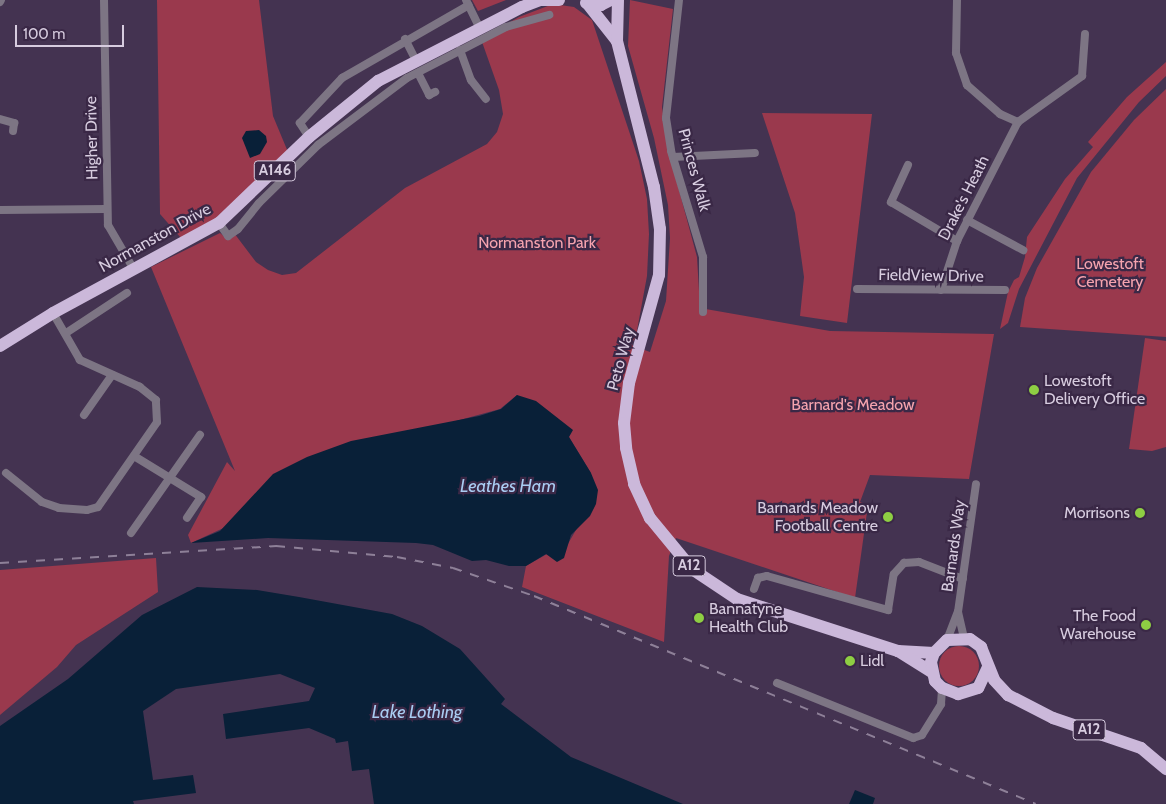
<!DOCTYPE html>
<html>
<head>
<meta charset="utf-8">
<style>
	body { margin:0 }
	#map { position:relative; width:1166px; height:804px; overflow:hidden; background:#443351; font-family:Cabin,sans-serif }
	div>[style] { position:absolute }
	[style*='--x'] { left:calc(var(--x)*1px); top:calc(var(--y)*1px); width:calc(var(--w)*1px); rotate:calc(var(--a)*1deg) }
	.green>* { inset:0; background:#9a394d }
	.round { border-radius:50% }
	.water>* { inset:0; background:#092038 }
	.minor>* { height:8px; margin:-4px; padding:0 4px; transform-origin:4px; border-radius:4px; background:#7d7584 }
	.trunk>* { height:12px; margin:-6px; padding:0 6px; transform-origin:6px; border-radius:6px; background:#cbb8da }
	.rail>* { height:2px; margin-top:-1px; transform-origin:0; background:repeating-linear-gradient(90deg,#8e8098 0 9px,transparent 0 18px) }
	.dots>* { width:14px; height:14px; translate:-50% -50%; box-sizing:border-box; border:2px solid #3a2846; border-radius:50% }
	span { translate:-50% -50%; white-space:nowrap; text-align:center; line-height:1.15; -webkit-text-stroke:4.5px #3a2846; paint-order:stroke }
	.shield-label span { padding:1px 4px; background:#3a2846; border:1px solid; border-radius:4px; -webkit-text-stroke-width:0 }
	.shield-label { font-size:15px; color:#d7ccdf; font-weight:700 }
	.street-label { font-size:16px; color:#d7ccdf }
	.park-label { font-size:16px; color:#f6a3ae }
	.poi-label { font-size:16px; color:#d7ccdf }
	.left { translate:0 -50%; text-align:left }
	.right { translate:-100% -50%; text-align:right }
	.water-label { font-size:18px; color:#a9ccf2; font-style:italic }
	.scale { position:absolute; left:15px; top:25px; width:109px; height:22px; box-sizing:border-box; border:2px solid #d7ccdf; border-top:0; padding-left:6px; font-size:15px; line-height:18px; white-space:nowrap; color:#d7ccdf; -webkit-text-stroke:4px #3a2846; paint-order:stroke }
</style>
</head>
<body>
<div id="map">
	<div class="green">
		<div style="clip-path:polygon(157px 0,259px 0,273px 116px,288px 152px,213px 221px,181px 238px,160px 214px)"></div>
		<div style="clip-path:polygon(472px 0,506px 0,478px 11px)"></div>
		<div style="clip-path:polygon(630px 0,673px 9px,662px 107px,669px 153px,697px 257px,700px 308px,830px 331px,994px 334px,969px 479px,870px 475px,860px 502px,868px 505px,855px 598px,676px 538px,669px 556px,664px 642px,522px 587px,526px 566px,547px 554px,565px 549px,580px 523px,590px 515px,591px 473px,569px 437px,517px 395px,500px 409px,456px 421px,191px 543px,188px 535px,227px 462px,235px 471px,151px 267px,220px 233px,226px 238px,234px 233px,256px 262px,268px 270px,282px 275px,296px 273px,405px 188px,487px 144px,497px 132px,503px 114px,499px 90px,481px 39px,519px 17px,553px 4px,574px 7px,592px 20px,639px 161px,647px 199px,649px 234px,647px 276px,636px 336px,631px 345px,650px 352px,666px 301px,670px 238px,668px 205px,654px 138px,628px 46px)"></div>
		<div style="clip-path:polygon(1166px 62px,1166px 76px,1139px 102px,1077px 178px,1019px 289px,1008px 323px,1000px 329px,1008px 292px,1014px 280px,1019px 277px,1025px 257px,1027px 237px,1065px 179px,1093px 147px,1088px 142px,1127px 97px)"></div>
		<div style="clip-path:polygon(1166px 89px,1166px 337px,1020px 327px,1025px 298px,1037px 268px,1091px 172px,1134px 120px)"></div>
		<div style="clip-path:polygon(762px 113px,872px 114px,847px 323px,800px 316px,804px 277px,795px 213px)"></div>
		<div style="clip-path:polygon(1145px 338px,1166px 341px,1166px 447px,1152px 451px,1129px 449px)"></div>
		<div style="clip-path:polygon(156px 558px,158px 592px,76px 645px,57px 667px,0 715px,0 570px)"></div>
		<div class="round" style="left:939px;top:646px;width:40px;height:40px"></div>
	</div>
	<div class="water">
		<div style="clip-path:polygon(259px 130px,266px 136px,267px 142px,260px 154px,250px 158px,242px 138px,246px 131px)"></div>
		<div style="clip-path:polygon(517px 395px,536px 401px,573px 430px,569px 437px,591px 473px,598px 490px,596px 504px,590px 516px,571px 535px,564px 558px,557px 562px,546px 554px,526px 566px,509px 566px,486px 560px,472px 561px,433px 545px,416px 543px,268px 538px,191px 543px,220px 531px,273px 474px,307px 457px,351px 441px,479px 416px,501px 409px)"></div>
		<div style="clip-path:polygon(197px 587px,257px 590px,299px 597px,392px 614px,422px 626px,460px 649px,505px 699px,501px 704px,571px 757px,683px 804px,374px 804px,369px 769px,352px 771px,348px 741px,336px 743px,335px 739px,309px 728px,226px 739px,223px 714px,309px 701px,315px 688px,280px 674px,176px 689px,143px 711px,153px 780px,193px 775px,196px 793px,133px 801px,134px 804px,0 804px,0 726px,68px 679px,142px 615px)"></div>
		<div style="clip-path:polygon(855px 790px,875px 798px,873px 804px,849px 804px)"></div>
	</div>
	<div class="minor">
		<div style="--x:104;--y:0;--w:225;--a:89"></div>
		<div style="--x:108;--y:225;--w:50;--a:59.8"></div>
		<div style="--x:466;--y:0;--w:30;--a:64"></div>
		<div style="--x:679;--y:0;--w:119;--a:96.3"></div>
		<div style="--x:666;--y:118;--w:33;--a:81"></div>
		<div style="--x:671;--y:151;--w:111;--a:73.2"></div>
		<div style="--x:703;--y:257;--w:55;--a:90"></div>
		<div style="--x:957;--y:0;--w:53;--a:91.1"></div>
		<div style="--x:956;--y:53;--w:34;--a:71"></div>
		<div style="--x:967;--y:85;--w:44;--a:41.3"></div>
		<div style="--x:1000;--y:114;--w:20;--a:24"></div>
		<div style="--x:1018;--y:122;--w:79;--a:-35.7"></div>
		<div style="--x:1082;--y:76;--w:42;--a:-85.9"></div>
		<div style="--x:0;--y:2;--w:2;--a:-63"></div>
		<div style="--x:405;--y:39;--w:25;--a:63"></div>
		<div style="--x:460;--y:50;--w:32;--a:70"></div>
		<div style="--x:471;--y:80;--w:24;--a:52"></div>
		<div style="--x:418;--y:73;--w:25;--a:63"></div>
		<div style="--x:429;--y:95;--w:7;--a:-27"></div>
		<div style="--x:0;--y:119;--w:15;--a:16"></div>
		<div style="--x:14;--y:123;--w:8;--a:97"></div>
		<div style="--x:309;--y:137;--w:17;--a:-123"></div>
		<div style="--x:300;--y:123;--w:62;--a:-47"></div>
		<div style="--x:342;--y:78;--w:146;--a:-29.9"></div>
		<div style="--x:673;--y:157;--w:82;--a:-2.8"></div>
		<div style="--x:908;--y:165;--w:41;--a:114.7"></div>
		<div style="--x:891;--y:202;--w:77;--a:30.6"></div>
		<div style="--x:0;--y:210;--w:106;--a:-0.5"></div>
		<div style="--x:967;--y:220;--w:64;--a:28.2"></div>
		<div style="--x:219;--y:223;--w:16;--a:55"></div>
		<div style="--x:228;--y:236;--w:12;--a:-35"></div>
		<div style="--x:238;--y:229;--w:33;--a:-51"></div>
		<div style="--x:259;--y:203;--w:83;--a:-44.5"></div>
		<div style="--x:318;--y:145;--w:111;--a:-37"></div>
		<div style="--x:407;--y:78;--w:111;--a:-27.3"></div>
		<div style="--x:506;--y:27;--w:45;--a:-15.6"></div>
		<div style="--x:857;--y:289;--w:148;--a:0.4"></div>
		<div style="--x:941;--y:290;--w:52;--a:-71.9"></div>
		<div style="--x:957;--y:241;--w:134;--a:-62.9"></div>
		<div style="--x:66;--y:333;--w:73;--a:-33.3"></div>
		<div style="--x:84;--y:415;--w:49;--a:-55"></div>
		<div style="--x:134;--y:456;--w:79;--a:31.5"></div>
		<div style="--x:201;--y:497;--w:25;--a:124"></div>
		<div style="--x:6;--y:473;--w:46;--a:38.9"></div>
		<div style="--x:42;--y:502;--w:18;--a:19"></div>
		<div style="--x:59;--y:508;--w:28;--a:4"></div>
		<div style="--x:87;--y:510;--w:11;--a:-15"></div>
		<div style="--x:98;--y:507;--w:103;--a:-55.2"></div>
		<div style="--x:157;--y:422;--w:22;--a:-93"></div>
		<div style="--x:156;--y:400;--w:21;--a:-141"></div>
		<div style="--x:140;--y:387;--w:66;--a:-155.8"></div>
		<div style="--x:80;--y:360;--w:54;--a:-119.9"></div>
		<div style="--x:131;--y:533;--w:120;--a:-54.9"></div>
		<div style="--x:754;--y:589;--w:12;--a:-70"></div>
		<div style="--x:758;--y:578;--w:9;--a:-13"></div>
		<div style="--x:767;--y:576;--w:126;--a:15.7"></div>
		<div style="--x:888;--y:610;--w:36;--a:-81"></div>
		<div style="--x:894;--y:574;--w:15;--a:-48"></div>
		<div style="--x:904;--y:563;--w:15;--a:-4"></div>
		<div style="--x:919;--y:562;--w:47;--a:21.1"></div>
		<div style="--x:958;--y:612;--w:27;--a:77"></div>
		<div style="--x:947;--y:640;--w:30;--a:-69"></div>
		<div style="--x:958;--y:612;--w:129;--a:-82"></div>
		<div style="--x:777;--y:683;--w:147;--a:22"></div>
		<div style="--x:913;--y:738;--w:9;--a:-18"></div>
		<div style="--x:922;--y:735;--w:36;--a:-58"></div>
		<div style="--x:941;--y:704;--w:16;--a:-86"></div>
	</div>
	<div class="trunk">
		<div style="--x:586;--y:3;--w:15;--a:8"></div>
		<div style="--x:601;--y:5;--w:11;--a:-27"></div>
		<div style="--x:587;--y:3;--w:48;--a:51.7"></div>
		<div style="--x:617;--y:41;--w:151;--a:75.8"></div>
		<div style="--x:654;--y:187;--w:42;--a:81.9"></div>
		<div style="--x:660;--y:229;--w:46;--a:91.2"></div>
		<div style="--x:659;--y:275;--w:112;--a:105.5"></div>
		<div style="--x:629;--y:383;--w:40;--a:97.1"></div>
		<div style="--x:624;--y:423;--w:25;--a:85"></div>
		<div style="--x:626;--y:448;--w:37;--a:77"></div>
		<div style="--x:634;--y:484;--w:38;--a:65"></div>
		<div style="--x:650;--y:518;--w:66;--a:50.5"></div>
		<div style="--x:692;--y:569;--w:54;--a:33.7"></div>
		<div style="--x:737;--y:599;--w:169;--a:17.9"></div>
		<div style="--x:898;--y:651;--w:36;--a:3"></div>
		<div style="--x:617;--y:41;--w:41;--a:-88.6"></div>
		<div style="--x:0;--y:346;--w:62;--a:-31.9"></div>
		<div style="--x:53;--y:313;--w:189;--a:-28.5"></div>
		<div style="--x:219;--y:223;--w:124;--a:-43.7"></div>
		<div style="--x:309;--y:137;--w:89;--a:-39.1"></div>
		<div style="--x:378;--y:81;--w:162;--a:-27.2"></div>
		<div style="--x:522;--y:7;--w:19;--a:-21"></div>
		<div style="--x:540;--y:0;--w:19;--a:0"></div>
		<div style="--x:898;--y:651;--w:40;--a:32"></div>
		<div style="--x:988;--y:667;--w:23;--a:115"></div>
		<div style="--x:978;--y:688;--w:21;--a:163"></div>
		<div style="--x:958;--y:694;--w:17;--a:-159"></div>
		<div style="--x:942;--y:688;--w:10;--a:-135"></div>
		<div style="--x:935;--y:681;--w:19;--a:-102"></div>
		<div style="--x:931;--y:662;--w:9;--a:-72"></div>
		<div style="--x:934;--y:653;--w:18;--a:-45"></div>
		<div style="--x:947;--y:640;--w:23;--a:-2"></div>
		<div style="--x:970;--y:639;--w:14;--a:36"></div>
		<div style="--x:981;--y:647;--w:35;--a:68"></div>
		<div style="--x:994;--y:680;--w:21;--a:47"></div>
		<div style="--x:1008;--y:695;--w:51;--a:27.1"></div>
		<div style="--x:1053;--y:718;--w:93;--a:18.8"></div>
		<div style="--x:1141;--y:748;--w:33;--a:40"></div>
	</div>
	<div class="rail">
		<div style="--x:0;--y:563;--w:277;--a:-3.5"></div>
		<div style="--x:276;--y:546;--w:121;--a:5.2"></div>
		<div style="--x:397;--y:557;--w:57;--a:11.1"></div>
		<div style="--x:453;--y:568;--w:86;--a:19.1"></div>
		<div style="--x:534;--y:596;--w:543;--a:22.51"></div>
	</div>
	<div class="dots">
		<div style="left:1034px;top:390px;background:#8ece43"></div>
		<div style="left:1140px;top:513px;background:#8ece43"></div>
		<div style="left:888px;top:517px;background:#8ece43"></div>
		<div style="left:699px;top:618px;background:#8ece43"></div>
		<div style="left:1146px;top:625px;background:#8ece43"></div>
		<div style="left:850px;top:661px;background:#8ece43"></div>
	</div>
	<div class="shield-label">
		<span style="left:275px;top:171px">A146</span>
		<span style="left:689px;top:566px">A12</span>
		<span style="left:1089px;top:730px">A12</span>
	</div>
	<div class="street-label">
		<span style="left:92px;top:138px;rotate:-91deg">Higher Drive</span>
		<span style="left:694px;top:170px;rotate:75deg">Princes Walk</span>
		<span style="left:964px;top:198px;rotate:-63deg">Drake's Heath</span>
		<span style="left:155px;top:238px;rotate:-29deg">Normanston Drive</span>
		<span style="left:931px;top:276px;rotate:1deg">FieldView Drive</span>
		<span style="left:621px;top:359px;rotate:-75deg">Peto Way</span>
		<span style="left:954px;top:546px;rotate:-82deg">Barnards Way</span>
	</div>
	<div class="park-label">
		<span style="left:537px;top:243px">Normanston Park</span>
		<span style="left:1110px;top:273px">Lowestoft<br>Cemetery</span>
		<span style="left:853px;top:405px">Barnard's Meadow</span>
	</div>
	<div class="poi-label">
		<span class="left" style="left:1044px;top:390px">Lowestoft<br>Delivery Office</span>
		<span class="right" style="left:878px;top:517px">Barnards Meadow<br>Football Centre</span>
		<span class="right" style="left:1130px;top:513px">Morrisons</span>
		<span class="left" style="left:709px;top:618px">Bannatyne<br>Health Club</span>
		<span class="right" style="left:1136px;top:625px">The Food<br>Warehouse</span>
		<span class="left" style="left:860px;top:661px">Lidl</span>
	</div>
	<div class="water-label">
		<span style="left:508px;top:486px">Leathes Ham</span>
		<span style="left:417px;top:712px">Lake Lothing</span>
	</div>
	<div class="scale">100 m</div>
</div>
</body>
</html>
